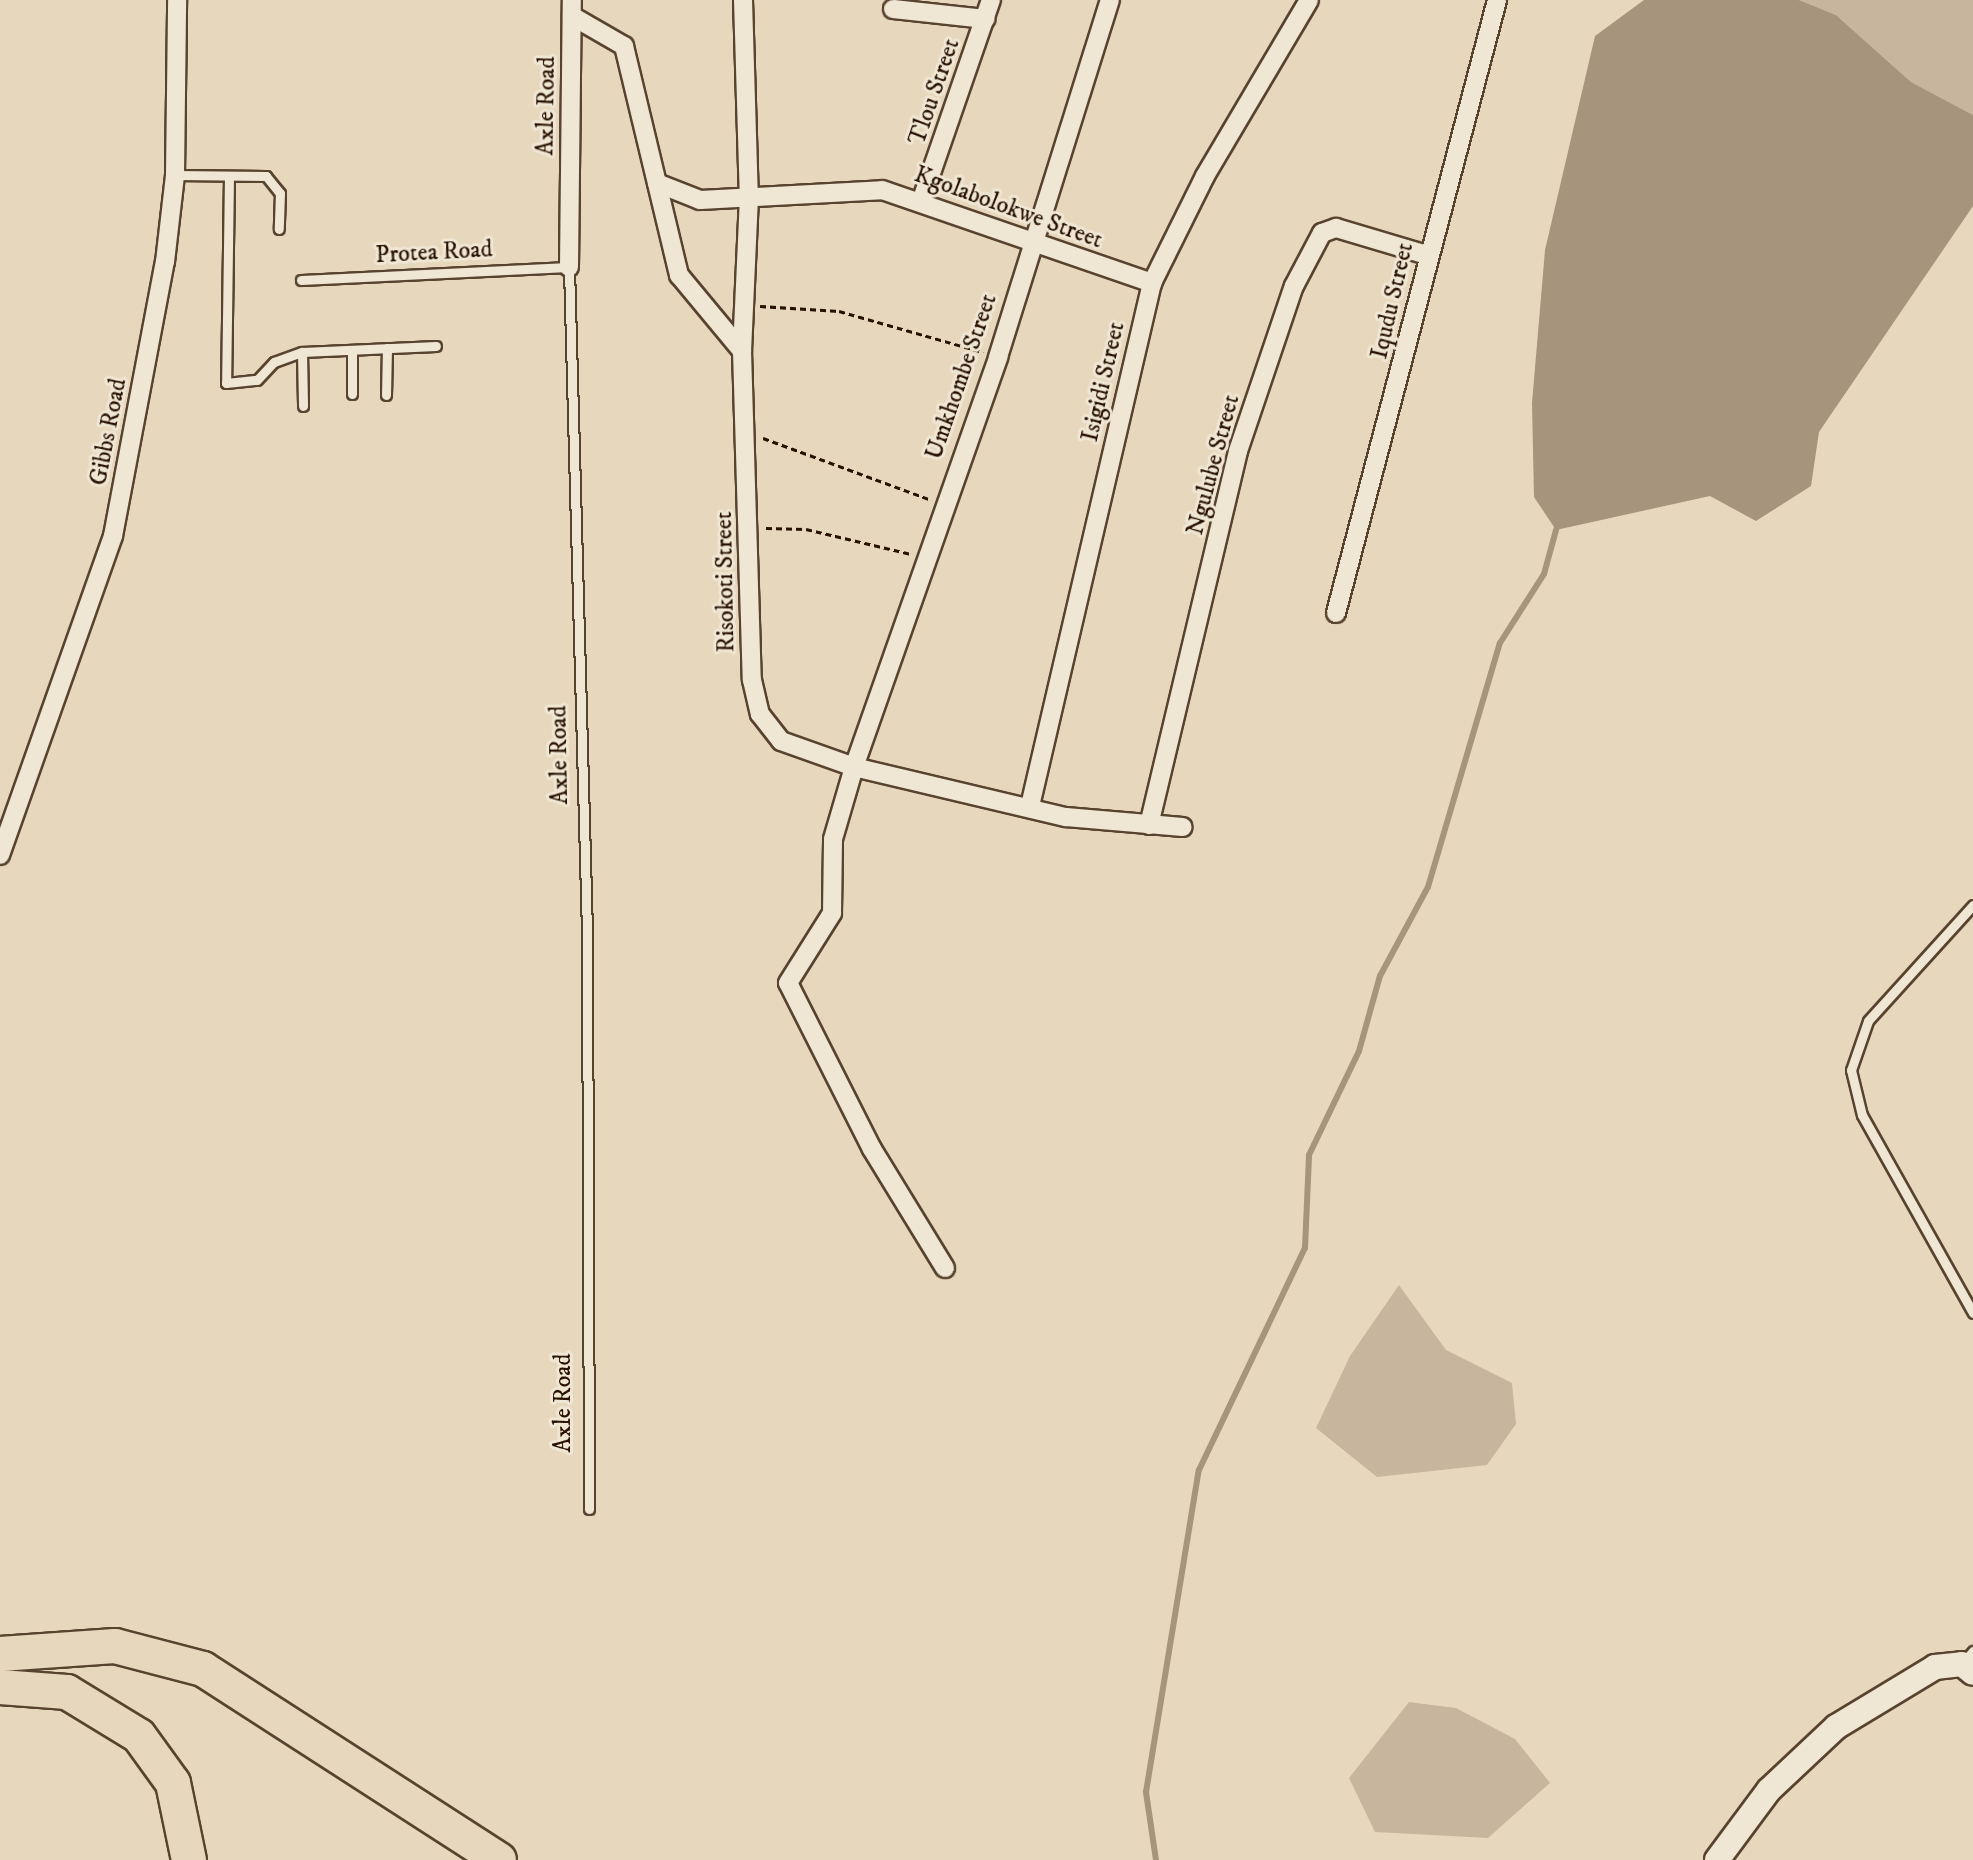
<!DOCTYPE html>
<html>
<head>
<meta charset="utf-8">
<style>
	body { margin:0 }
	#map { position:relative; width:1973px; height:1860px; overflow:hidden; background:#e7d8bd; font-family:"IM FELL DW Pica",serif }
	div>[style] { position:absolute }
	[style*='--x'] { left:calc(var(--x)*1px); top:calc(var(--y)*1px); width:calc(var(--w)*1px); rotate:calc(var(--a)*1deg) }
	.green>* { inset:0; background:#c7b69d }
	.water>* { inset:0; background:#a6947d }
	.stream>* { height:6px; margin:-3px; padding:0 3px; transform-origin:3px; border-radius:3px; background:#a6947d }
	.path>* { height:3px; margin-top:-1.5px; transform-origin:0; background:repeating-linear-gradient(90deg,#281100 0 6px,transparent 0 10px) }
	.roads { filter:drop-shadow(2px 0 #58432f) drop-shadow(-2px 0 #58432f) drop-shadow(0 2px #58432f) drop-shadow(0 -2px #58432f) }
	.service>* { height:9px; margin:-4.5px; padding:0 4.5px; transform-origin:4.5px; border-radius:4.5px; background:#efe6d4 }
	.minor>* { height:18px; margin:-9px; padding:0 9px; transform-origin:9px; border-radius:9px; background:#efe6d4 }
	.tertiary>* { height:24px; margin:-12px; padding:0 12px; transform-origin:12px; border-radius:12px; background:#efe6d4 }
	.motorway>* { height:34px; margin:-17px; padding:0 17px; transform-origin:17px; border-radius:17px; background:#e7d8bd }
	span { translate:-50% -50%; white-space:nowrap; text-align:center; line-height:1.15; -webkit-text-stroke:6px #efe6d4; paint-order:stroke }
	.street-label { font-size:24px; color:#281100 }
</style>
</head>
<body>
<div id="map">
	<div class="green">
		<div style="clip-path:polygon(1799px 0,1973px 0,1973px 115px,1911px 82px,1836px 15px)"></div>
		<div style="clip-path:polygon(1399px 1285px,1446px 1350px,1512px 1383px,1516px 1424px,1487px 1465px,1377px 1477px,1316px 1428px,1350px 1356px)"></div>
		<div style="clip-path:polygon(1409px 1702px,1456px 1708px,1515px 1739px,1550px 1783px,1488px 1838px,1375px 1832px,1349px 1778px)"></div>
	</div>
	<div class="water">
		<div style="clip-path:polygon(1644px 0,1799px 0,1836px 15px,1911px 82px,1973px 115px,1973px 206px,1819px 432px,1811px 486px,1756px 521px,1710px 496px,1556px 530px,1534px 497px,1532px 403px,1545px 250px,1595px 36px)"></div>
	</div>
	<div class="stream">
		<div style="--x:1156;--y:1860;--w:69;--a:-98.4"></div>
		<div style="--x:1146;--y:1792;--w:326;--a:-80.7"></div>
		<div style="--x:1199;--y:1470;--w:246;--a:-64.5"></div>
		<div style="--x:1305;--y:1248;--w:93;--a:-87.5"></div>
		<div style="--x:1309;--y:1155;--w:115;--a:-64.3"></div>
		<div style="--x:1359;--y:1051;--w:78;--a:-74.4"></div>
		<div style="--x:1380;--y:976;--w:101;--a:-61.7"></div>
		<div style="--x:1428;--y:887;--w:254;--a:-73.6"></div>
		<div style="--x:1500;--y:643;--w:82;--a:-57.5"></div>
		<div style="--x:1544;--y:574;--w:46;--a:-74.7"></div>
	</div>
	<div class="path">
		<div style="--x:760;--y:306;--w:79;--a:3.6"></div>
		<div style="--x:839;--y:311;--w:150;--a:15.9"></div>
		<div style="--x:763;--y:438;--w:177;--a:20.2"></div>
		<div style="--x:766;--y:528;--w:40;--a:1.4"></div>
		<div style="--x:806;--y:529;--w:108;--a:13.4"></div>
	</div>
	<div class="roads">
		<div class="service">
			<div style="--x:175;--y:175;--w:91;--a:0.6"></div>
			<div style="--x:266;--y:176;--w:22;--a:51"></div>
			<div style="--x:280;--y:193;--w:36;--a:92"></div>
			<div style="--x:229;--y:176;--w:207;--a:90.8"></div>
			<div style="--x:226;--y:383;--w:31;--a:-6"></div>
			<div style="--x:257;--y:380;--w:25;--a:-47"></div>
			<div style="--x:274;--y:362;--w:30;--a:-20"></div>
			<div style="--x:302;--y:352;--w:134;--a:-2.6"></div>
			<div style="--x:301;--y:280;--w:268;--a:-2.8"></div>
			<div style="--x:569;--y:267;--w:666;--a:88.45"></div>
			<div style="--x:587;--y:933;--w:576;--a:89.8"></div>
			<div style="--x:352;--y:350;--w:44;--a:90"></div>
			<div style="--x:302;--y:352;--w:54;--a:88.9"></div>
			<div style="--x:386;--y:395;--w:47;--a:-88.8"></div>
			<div style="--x:1973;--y:905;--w:156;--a:132.2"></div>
			<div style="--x:1868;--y:1021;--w:52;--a:109.1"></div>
			<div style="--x:1851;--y:1070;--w:46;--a:76.3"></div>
			<div style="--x:1862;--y:1115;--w:227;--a:60.7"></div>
			<div style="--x:1962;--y:1664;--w:17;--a:-50"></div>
		</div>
		<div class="minor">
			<div style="--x:743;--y:0;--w:197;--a:88.3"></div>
			<div style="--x:749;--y:197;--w:154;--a:92.6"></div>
			<div style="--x:742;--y:351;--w:329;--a:88.3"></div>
			<div style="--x:752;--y:680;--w:35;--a:77"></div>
			<div style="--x:760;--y:714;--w:34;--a:52"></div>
			<div style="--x:781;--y:741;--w:77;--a:19.6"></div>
			<div style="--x:854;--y:767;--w:218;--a:13.3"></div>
			<div style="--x:1066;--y:817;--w:117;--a:4.9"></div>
			<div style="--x:893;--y:9;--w:93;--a:6.2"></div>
			<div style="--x:572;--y:16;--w:60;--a:30"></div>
			<div style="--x:624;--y:46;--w:236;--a:76.5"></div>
			<div style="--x:679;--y:275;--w:99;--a:50.3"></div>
			<div style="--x:657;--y:183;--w:46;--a:21.6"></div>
			<div style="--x:700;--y:200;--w:182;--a:-3.1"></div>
			<div style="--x:882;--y:190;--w:286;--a:19"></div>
			<div style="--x:922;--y:199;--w:211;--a:-70.9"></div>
			<div style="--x:569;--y:267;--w:267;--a:-89.4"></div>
			<div style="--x:1336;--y:613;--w:634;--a:-75.28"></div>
			<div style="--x:1030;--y:806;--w:537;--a:-76.87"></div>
			<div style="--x:1152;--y:283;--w:119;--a:-63.6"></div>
			<div style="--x:1205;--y:176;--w:204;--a:-59.4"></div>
			<div style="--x:1149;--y:825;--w:384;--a:-76.6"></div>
			<div style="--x:1238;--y:451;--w:174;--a:-71.3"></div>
			<div style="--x:1294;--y:286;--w:60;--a:-62.2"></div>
			<div style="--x:1322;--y:233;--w:15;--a:-20"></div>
			<div style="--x:1336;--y:228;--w:95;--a:16.5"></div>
			<div style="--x:0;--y:855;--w:338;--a:-70.5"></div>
			<div style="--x:113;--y:536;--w:279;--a:-79.3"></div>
			<div style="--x:165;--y:262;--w:88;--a:-83.4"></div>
			<div style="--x:175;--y:175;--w:175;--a:-89.3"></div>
			<div style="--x:945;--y:1268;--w:140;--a:-121.5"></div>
			<div style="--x:872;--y:1149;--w:186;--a:-116.8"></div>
			<div style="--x:788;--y:983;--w:83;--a:-57.8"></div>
			<div style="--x:832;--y:913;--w:74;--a:-89.2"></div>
			<div style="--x:833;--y:839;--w:75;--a:-73.7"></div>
			<div style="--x:854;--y:767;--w:435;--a:-70.6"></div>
			<div style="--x:998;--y:357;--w:374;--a:-72.6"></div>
		</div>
		<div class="tertiary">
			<div style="--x:1717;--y:1860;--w:87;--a:-53.4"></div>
			<div style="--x:1769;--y:1790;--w:92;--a:-43.2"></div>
			<div style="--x:1836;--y:1727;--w:116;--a:-31.2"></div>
			<div style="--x:1935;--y:1667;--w:27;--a:-6"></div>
			<div style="--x:1962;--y:1664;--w:14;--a:39"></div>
		</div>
		<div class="motorway">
			<div style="--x:0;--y:1654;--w:115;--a:-4"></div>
			<div style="--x:115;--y:1646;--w:91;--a:14.6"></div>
			<div style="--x:203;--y:1669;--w:352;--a:32.8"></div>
			<div style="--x:0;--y:1687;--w:67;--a:4.3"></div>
			<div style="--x:67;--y:1692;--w:84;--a:31.4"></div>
			<div style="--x:139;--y:1736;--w:58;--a:54.1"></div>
			<div style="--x:173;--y:1783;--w:79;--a:78.3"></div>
		</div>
	</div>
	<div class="street-label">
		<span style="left:935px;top:92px;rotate:-71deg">Tlou Street</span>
		<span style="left:547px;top:106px;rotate:-89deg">Axle Road</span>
		<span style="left:1008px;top:208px;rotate:20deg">Kgolabolokwe Street</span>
		<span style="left:434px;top:253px;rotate:-3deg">Protea Road</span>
		<span style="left:1393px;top:301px;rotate:-77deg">Iqudu Street</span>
		<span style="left:962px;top:377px;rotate:-71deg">Umkhombe Street</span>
		<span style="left:1104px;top:382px;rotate:-77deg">Isigidi Street</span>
		<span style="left:109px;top:432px;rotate:-79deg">Gibbs Road</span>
		<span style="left:1214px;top:465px;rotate:-75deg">Ngulube Street</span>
		<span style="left:726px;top:582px;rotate:-91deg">Risokoti Street</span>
		<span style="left:560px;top:755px;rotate:-91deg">Axle Road</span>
		<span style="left:564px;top:1403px;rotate:-90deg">Axle Road</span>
	</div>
</div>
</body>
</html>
